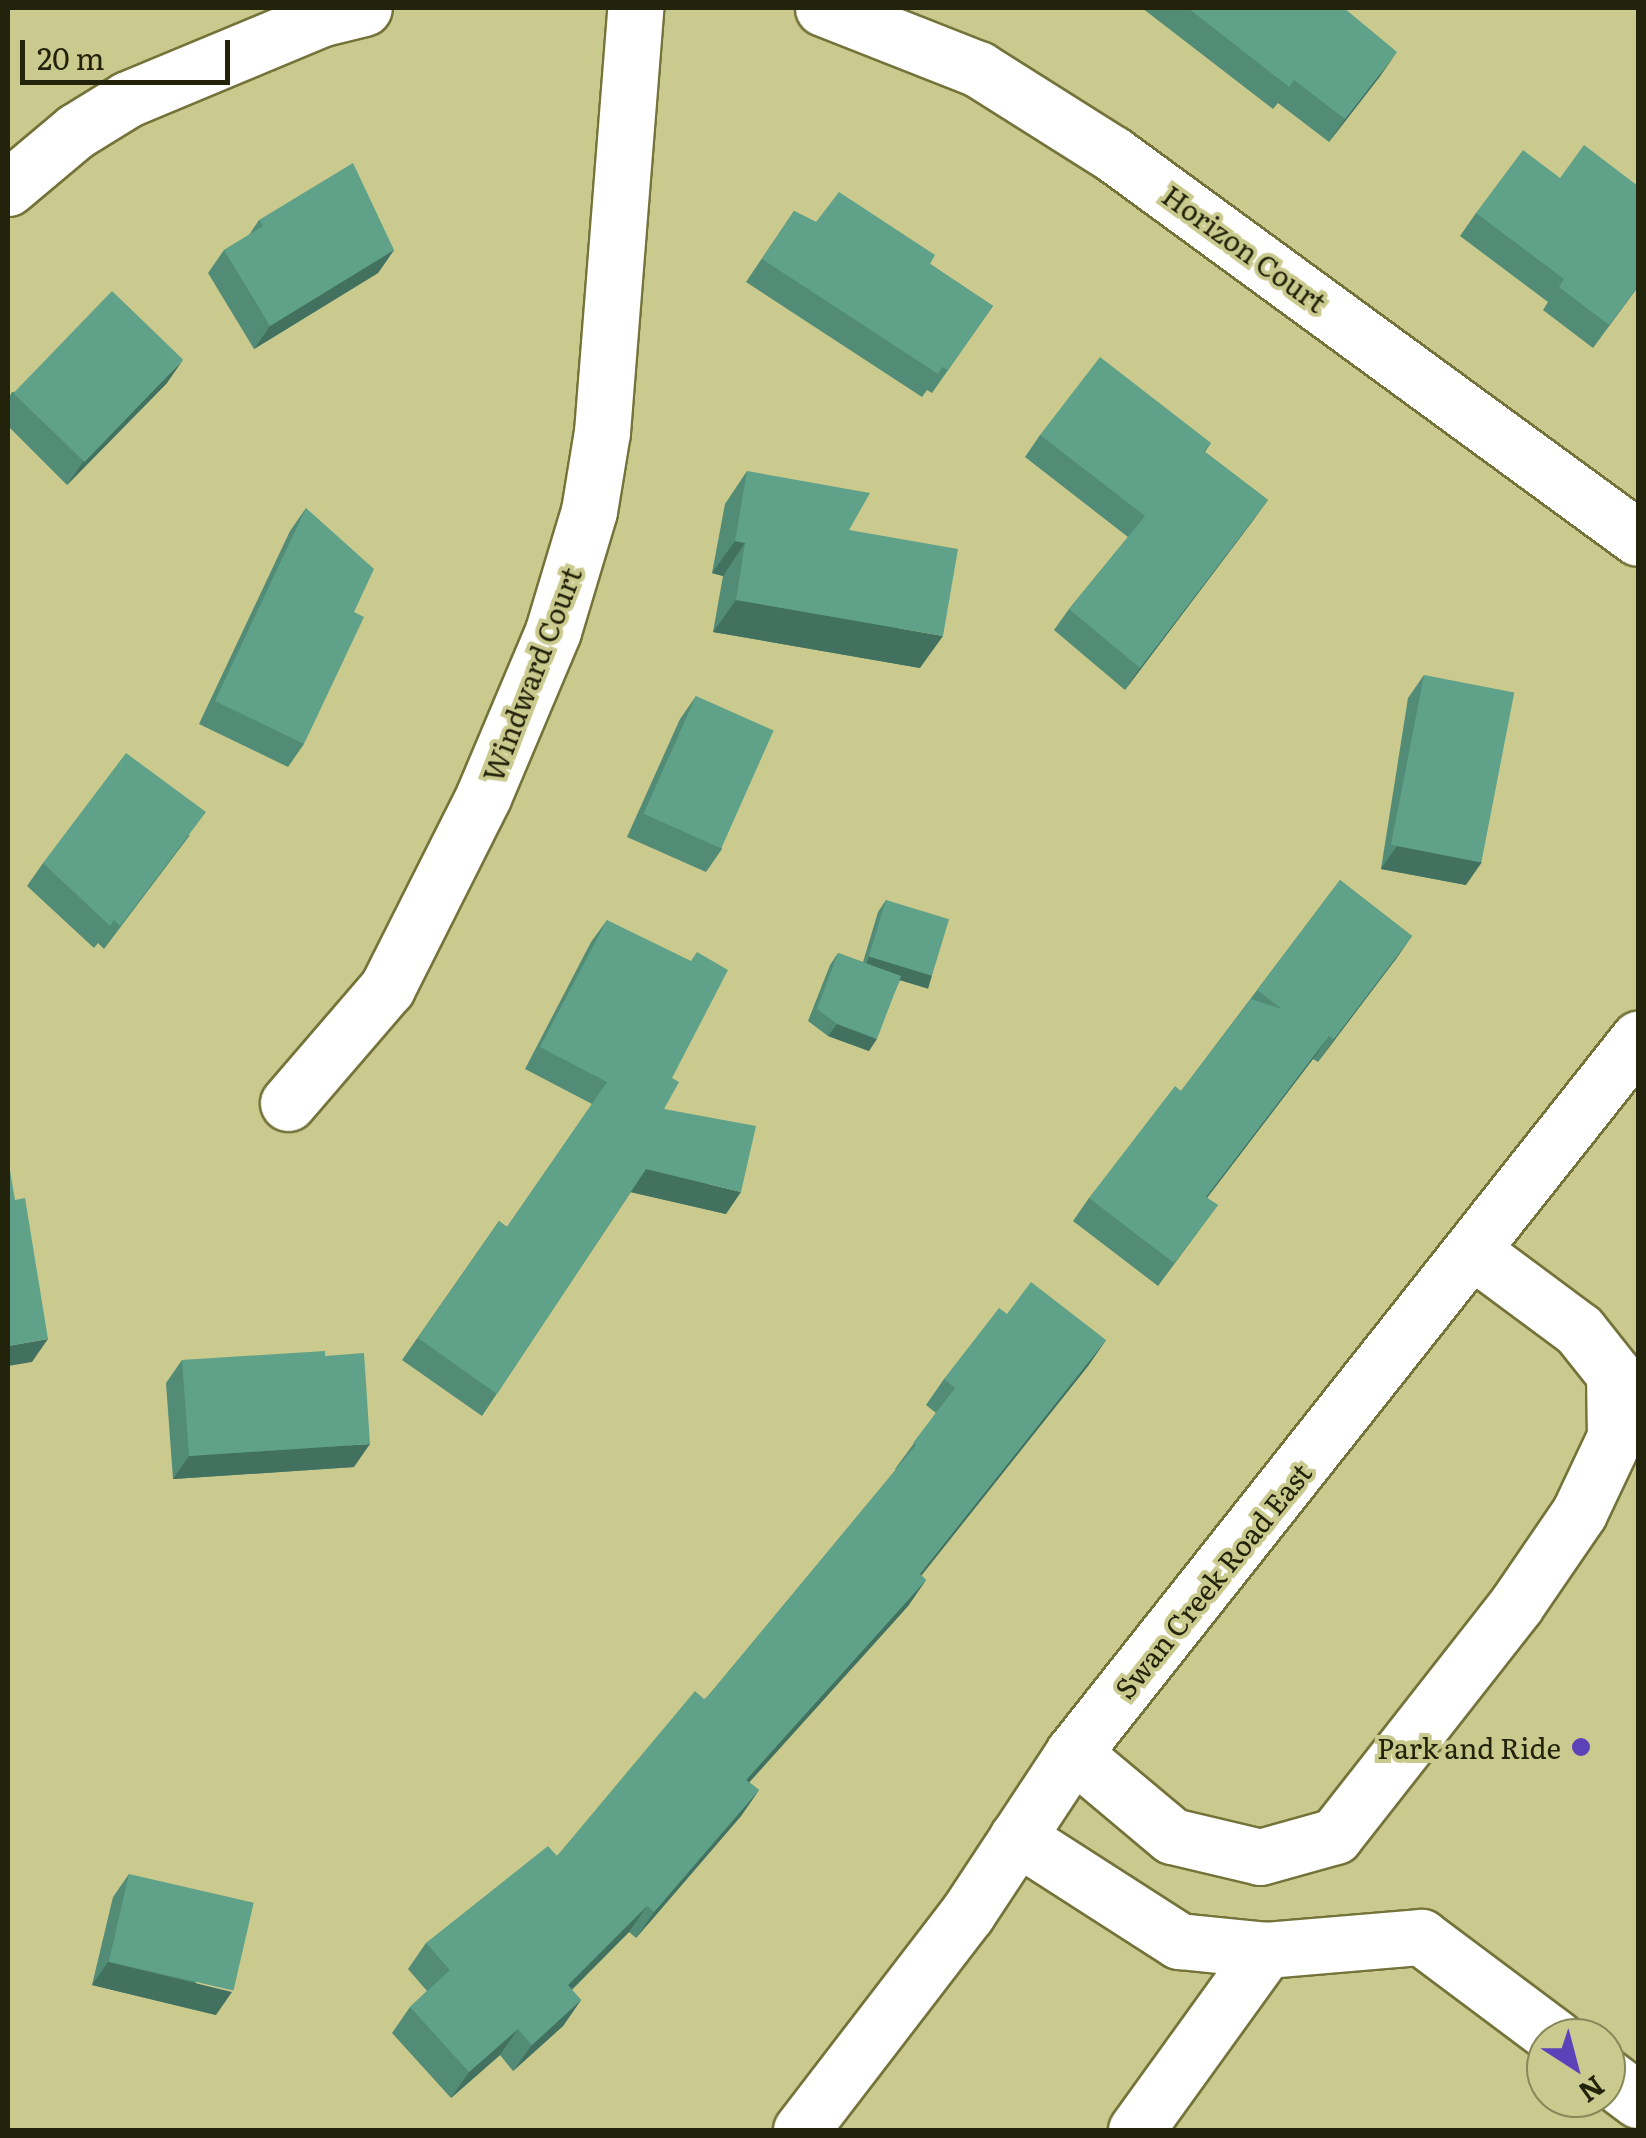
<!DOCTYPE html>
<html>
<head>
<meta charset="utf-8">
<style>
	body { margin:0 }
	#map { position:relative; width:1646px; height:2138px; overflow:hidden; background:#caca8e; font-family:Literata,serif }
	div>[style] { position:absolute }
	[style*='--x'] { left:calc(var(--x)*1px); top:calc(var(--y)*1px); width:calc(var(--w)*1px); rotate:calc(var(--a)*1deg) }
	.roads { filter:drop-shadow(2px 0 #74733a) drop-shadow(-2px 0 #74733a) drop-shadow(0 2px #74733a) drop-shadow(0 -2px #74733a) }
	.minor>* { height:55px; margin:-27.5px; padding:0 27.5px; transform-origin:27.5px; border-radius:27.5px; background:#fff }
	.major>* { height:55px; margin:-27.5px; padding:0 27.5px; transform-origin:27.5px; border-radius:27.5px; background:#fff }
	.wall>* { inset:0; background:#528b76 }
	.shaded-wall>* { inset:0; background:#427160; transform-origin:0 0 }
	.building>* { inset:0; background:#5fa289; transform-origin:0 0 }
	.dots>* { width:28px; height:28px; translate:-50% -50%; box-sizing:border-box; border:5px solid #caca8e; border-radius:50% }
	span { translate:-50% -50%; white-space:nowrap; text-align:center; line-height:1.15; -webkit-text-stroke:8px #caca8e; paint-order:stroke }
	.street-label { font-size:28px; color:#23220a }
	.poi-label { font-size:28px; color:#23220a }
	.right { translate:-100% -50%; text-align:right }
	.frame { position:absolute; inset:0; border:10px solid #23220a; pointer-events:none }
	.north { position:absolute; left:1526px; top:2018px; width:100px; height:100px; box-sizing:border-box; background:#caca8e; border:2px solid #878759; border-radius:50%; rotate:144deg; font-size:28px; font-weight:700; line-height:40px; text-align:center; color:#23220a }
	.north::after { content:''; display:block; margin:auto; width:35px; height:45px; background:#5d41b9; clip-path:polygon(50% 0,100% 100%,50% 72%,0 100%) }
	.scale { position:absolute; left:20px; top:40px; width:210px; height:45px; box-sizing:border-box; border:5px solid #23220a; border-top:0; padding-left:12px; font-size:30px; line-height:35px; white-space:nowrap; color:#23220a; -webkit-text-stroke:8px #caca8e; paint-order:stroke }
</style>
</head>
<body>
<div id="map">
	<div class="roads">
		<div class="minor">
			<div style="--x:823;--y:8;--w:167;--a:21.5"></div>
			<div style="--x:978;--y:69;--w:160;--a:32.2"></div>
			<div style="--x:1113;--y:154;--w:650;--a:36.18"></div>
			<div style="--x:8;--y:188;--w:89;--a:-40"></div>
			<div style="--x:76;--y:131;--w:61;--a:-31.6"></div>
			<div style="--x:128;--y:99;--w:211;--a:-22.6"></div>
			<div style="--x:323;--y:18;--w:42;--a:-13.7"></div>
			<div style="--x:288;--y:1103;--w:152;--a:-49.3"></div>
			<div style="--x:387;--y:988;--w:214;--a:-63.3"></div>
			<div style="--x:483;--y:797;--w:180;--a:-67.1"></div>
			<div style="--x:553;--y:631;--w:125;--a:-73.3"></div>
			<div style="--x:589;--y:511;--w:80;--a:-80.7"></div>
			<div style="--x:602;--y:432;--w:425;--a:-85.5"></div>
			<div style="--x:1073;--y:1753;--w:129;--a:40"></div>
			<div style="--x:1172;--y:1836;--w:90;--a:13.4"></div>
			<div style="--x:1260;--y:1857;--w:78;--a:-15.6"></div>
			<div style="--x:1335;--y:1836;--w:293;--a:-51.9"></div>
			<div style="--x:1516;--y:1605;--w:112;--a:-55.6"></div>
			<div style="--x:1579;--y:1513;--w:84;--a:-64.7"></div>
			<div style="--x:1615;--y:1437;--w:63;--a:-90.9"></div>
			<div style="--x:1614;--y:1374;--w:56;--a:-128.5"></div>
			<div style="--x:1579;--y:1330;--w:131;--a:-143.4"></div>
			<div style="--x:1017;--y:1837;--w:193;--a:32.7"></div>
			<div style="--x:1179;--y:1941;--w:87;--a:5.9"></div>
			<div style="--x:1266;--y:1950;--w:156;--a:-4.8"></div>
			<div style="--x:1421;--y:1937;--w:169;--a:36.8"></div>
			<div style="--x:1606;--y:2076;--w:40;--a:37"></div>
			<div style="--x:1136;--y:2130;--w:222;--a:-54.2"></div>
		</div>
		<div class="major">
			<div style="--x:801;--y:2130;--w:272;--a:-52.5"></div>
			<div style="--x:967;--y:1914;--w:193;--a:-56.6"></div>
			<div style="--x:1073;--y:1753;--w:911;--a:-51.64"></div>
		</div>
	</div>
	<div class="wall">
		<div style="clip-path:polygon(1142px 8px,1344px 8px,1381px 75px,1329px 142px,1278px 103px,1273px 109px)"></div>
		<div style="clip-path:polygon(1560px 178px,1638px 186px,1638px 287px,1593px 348px,1543px 310px,1548px 302px,1460px 236px,1476px 213px)"></div>
		<div style="clip-path:polygon(794px 211px,816px 222px,930px 264px,993px 306px,932px 393px,927px 390px,922px 397px,746px 282px)"></div>
		<div style="clip-path:polygon(259px 220px,394px 250px,378px 273px,254px 349px,208px 273px,224px 250px,249px 235px)"></div>
		<div style="clip-path:polygon(167px 383px,67px 485px,8px 426px,8px 399px,12px 392px)"></div>
		<div style="clip-path:polygon(1040px 435px,1211px 443px,1205px 452px,1268px 500px,1125px 690px,1054px 630px,1069px 609px,1128px 537px,1025px 457px)"></div>
		<div style="clip-path:polygon(747px 471px,849px 530px,920px 668px,713px 632px,723px 576px,712px 573px,725px 504px)"></div>
		<div style="clip-path:polygon(306px 508px,304px 744px,288px 767px,199px 724px,290px 531px)"></div>
		<div style="clip-path:polygon(1424px 675px,1466px 885px,1381px 869px,1408px 698px)"></div>
		<div style="clip-path:polygon(696px 696px,722px 849px,706px 872px,627px 837px,680px 719px)"></div>
		<div style="clip-path:polygon(190px 835px,104px 949px,98px 943px,94px 948px,27px 886px,43px 863px)"></div>
		<div style="clip-path:polygon(1340px 880px,1412px 936px,1318px 1062px,1313px 1059px,1207px 1198px,1218px 1205px,1158px 1286px,1073px 1221px,1089px 1198px,1181px 1091px)"></div>
		<div style="clip-path:polygon(886px 900px,932px 975px,924px 987px,900px 980px,869px 1051px,828px 1036px,808px 1021px,830px 965px,838px 953px,863px 962px,878px 912px)"></div>
		<div style="clip-path:polygon(607px 920px,672px 1078px,664px 1109px,726px 1214px,631px 1192px,482px 1416px,402px 1360px,499px 1221px,507px 1227px,592px 1104px,525px 1069px,591px 942px)"></div>
		<div style="clip-path:polygon(1007px 1314px,1106px 1340px,1088px 1366px,921px 1575px,926px 1580px,908px 1606px,749px 1782px,759px 1790px,741px 1816px,636px 1938px,629px 1932px,572px 1990px,581px 2000px,563px 2026px,513px 2071px,500px 2055px,451px 2098px,392px 2033px,410px 2007px,427px 1991px,408px 1969px,426px 1943px,557px 1856px,708px 1696px,896px 1470px,895px 1469px,936px 1413px,926px 1405px,944px 1379px)"></div>
		<div style="clip-path:polygon(325px 1356px,354px 1467px,173px 1479px,166px 1383px,182px 1360px)"></div>
		<div style="clip-path:polygon(129px 1874px,216px 2015px,92px 1985px,113px 1897px)"></div>
	</div>
	<div class="shaded-wall">
		<div style="clip-path:polygon(1397px 52px,1381px 75px,1329px 142px,1345px 119px)"></div>
		<div style="clip-path:polygon(394px 250px,378px 273px,254px 349px,270px 326px)"></div>
		<div style="clip-path:polygon(183px 360px,167px 383px,67px 485px,83px 462px)"></div>
		<div style="clip-path:polygon(1268px 500px,1252px 522px,1125px 690px,1140px 668px)"></div>
		<div style="clip-path:polygon(735px 541px,745px 543px,723px 576px,712px 573px)"></div>
		<div style="clip-path:polygon(736px 600px,943px 636px,920px 668px,713px 632px)"></div>
		<div style="clip-path:polygon(1397px 846px,1482px 862px,1466px 885px,1381px 869px)"></div>
		<div style="clip-path:polygon(1412px 936px,1396px 959px,1318px 1062px,1334px 1039px)"></div>
		<div style="left:869px;top:956px;width:66px;height:14px;rotate:17deg"></div>
		<div style="clip-path:polygon(837px 1024px,877px 1039px,869px 1051px,828px 1036px)"></div>
		<div style="clip-path:polygon(1329px 1036px,1313px 1059px,1190px 1220px,1206px 1197px)"></div>
		<div style="clip-path:polygon(646px 1169px,741px 1192px,726px 1214px,630px 1192px)"></div>
		<div style="clip-path:polygon(48px 1339px,32px 1362px,8px 1366px,8px 1346px)"></div>
		<div style="clip-path:polygon(1106px 1340px,1088px 1366px,902px 1600px,920px 1574px)"></div>
		<div style="clip-path:polygon(370px 1444px,354px 1467px,173px 1479px,189px 1456px)"></div>
		<div style="clip-path:polygon(926px 1580px,908px 1606px,728px 1806px,746px 1780px)"></div>
		<div style="clip-path:polygon(759px 1790px,741px 1816px,636px 1938px,654px 1912px)"></div>
		<div style="clip-path:polygon(647px 1906px,629px 1932px,550px 2011px,568px 1985px)"></div>
		<div style="clip-path:polygon(108px 1962px,232px 1992px,216px 2015px,92px 1985px)"></div>
		<div style="clip-path:polygon(581px 2000px,563px 2026px,513px 2071px,532px 2045px)"></div>
		<div style="clip-path:polygon(518px 2029px,500px 2055px,451px 2098px,469px 2072px)"></div>
	</div>
	<div class="building">
		<div style="clip-path:polygon(1188px 8px,1344px 8px,1397px 52px,1345px 119px,1294px 80px,1289px 87px)"></div>
		<div style="clip-path:polygon(1584px 145px,1638px 186px,1638px 286px,1609px 325px,1559px 287px,1564px 279px,1476px 213px,1523px 150px,1560px 178px)"></div>
		<div style="clip-path:polygon(353px 163px,394px 250px,270px 326px,224px 250px,263px 226px,259px 220px)"></div>
		<div style="clip-path:polygon(839px 192px,935px 255px,930px 264px,993px 306px,948px 370px,942px 367px,938px 374px,762px 259px,794px 211px,816px 222px)"></div>
		<div style="left:112px;top:291px;width:99px;height:142px;rotate:44deg"></div>
		<div style="clip-path:polygon(1100px 357px,1211px 443px,1204px 451px,1268px 500px,1140px 668px,1069px 609px,1145px 516px,1040px 435px)"></div>
		<div style="clip-path:polygon(747px 471px,870px 493px,849px 530px,958px 549px,943px 636px,736px 600px,745px 543px,735px 541px)"></div>
		<div style="clip-path:polygon(306px 508px,374px 569px,354px 612px,364px 617px,304px 744px,215px 701px)"></div>
		<div style="left:1424px;top:675px;width:92px;height:173px;rotate:11deg"></div>
		<div style="left:696px;top:696px;width:85px;height:129px;rotate:24deg"></div>
		<div style="clip-path:polygon(126px 753px,206px 812px,120px 926px,114px 920px,110px 926px,43px 863px)"></div>
		<div style="clip-path:polygon(1340px 880px,1412px 936px,1334px 1039px,1329px 1036px,1206px 1197px,1218px 1205px,1174px 1263px,1089px 1198px,1175px 1086px,1181px 1091px,1251px 999px,1282px 1009px,1257px 990px)"></div>
		<div style="left:886px;top:900px;width:66px;height:59px;rotate:17deg"></div>
		<div style="clip-path:polygon(607px 920px,691px 961px,697px 952px,728px 970px,672px 1078px,679px 1082px,664px 1109px,756px 1126px,741px 1192px,646px 1169px,497px 1394px,418px 1338px,499px 1221px,507px 1227px,607px 1082px,540px 1047px)"></div>
		<div style="clip-path:polygon(838px 953px,901px 976px,877px 1039px,837px 1024px,817px 1009px)"></div>
		<div style="clip-path:polygon(8px 1158px,15px 1200px,25px 1198px,48px 1339px,8px 1346px)"></div>
		<div style="clip-path:polygon(1031px 1282px,1106px 1340px,920px 1574px,926px 1580px,746px 1780px,759px 1790px,654px 1912px,647px 1906px,568px 1985px,581px 2000px,532px 2045px,518px 2029px,469px 2072px,410px 2007px,450px 1970px,426px 1943px,548px 1846px,557px 1856px,695px 1691px,704px 1699px,708px 1696px,916px 1445px,913px 1443px,955px 1388px,944px 1379px,999px 1308px,1007px 1314px)"></div>
		<div style="clip-path:polygon(325px 1351px,325px 1356px,364px 1353px,370px 1444px,189px 1456px,182px 1360px)"></div>
		<div style="left:129px;top:1874px;width:128px;height:90px;rotate:13deg"></div>
	</div>
	<div class="dots">
		<div style="left:1581px;top:1747px;background:#5d41b9"></div>
	</div>
	<div class="street-label">
		<span style="left:1245px;top:248px;rotate:36deg">Horizon Court</span>
		<span style="left:531px;top:674px;rotate:-69deg">Windward Court</span>
		<span style="left:1212px;top:1580px;rotate:-51deg">Swan Creek Road East</span>
	</div>
	<div class="poi-label">
		<span class="right" style="left:1561px;top:1747px">Park and Ride</span>
	</div>
	<div class="frame"></div>
	<div class="north">N</div>
	<div class="scale">20 m</div>
</div>
</body>
</html>
